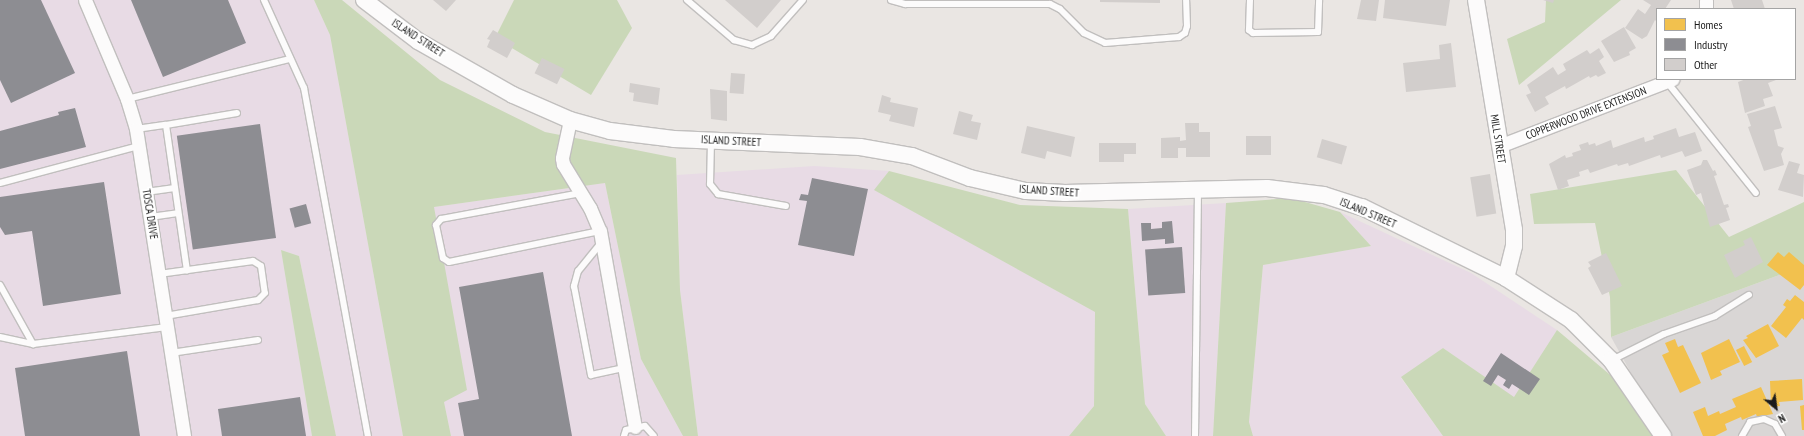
<!DOCTYPE html>
<html>
<head>
<meta charset="utf-8">
<style>
	body { margin:0 }
	#map { position:relative; width:1804px; height:436px; overflow:hidden; background:#eae6e3; font-family:"PT Sans Narrow",sans-serif }
	div>[style] { position:absolute }
	[style*='--x'] { left:calc(var(--x)*1px); top:calc(var(--y)*1px); width:calc(var(--w)*1px); rotate:calc(var(--a)*1deg) }
	.residential>* { inset:0; background:#d9d6d5 }
	.industrial>* { inset:0; background:#e8dbe5 }
	.forest>* { inset:0; background:#cad8b8 }
	.homes>* { inset:0; background:#f2c14e; transform-origin:0 0 }
	.industry>* { inset:0; background:#8d8d92; transform-origin:0 0 }
	.building>* { inset:0; background:#d2cecc; transform-origin:0 0 }
	.roads { filter:drop-shadow(1px 0 #c1bfbe) drop-shadow(-1px 0 #c1bfbe) drop-shadow(0 1px #c1bfbe) drop-shadow(0 -1px #c1bfbe) }
	.service>* { height:6px; margin:-3px; padding:0 3px; transform-origin:3px; border-radius:3px; background:#fcfbfb }
	.minor>* { height:13px; margin:-6.5px; padding:0 6.5px; transform-origin:6.5px; border-radius:6.5px; background:#fcfbfb }
	.tertiary>* { height:16px; margin:-8px; padding:0 8px; transform-origin:8px; border-radius:8px; background:#fcfbfb }
	span { translate:-50% -50%; white-space:nowrap; text-align:center; line-height:1.15; -webkit-text-stroke:4px #fff; paint-order:stroke }
	.street-label { font-size:11px; color:#1b1b1b }
	.legend { position:absolute; left:1656px; top:8px; width:140px; height:72px; box-sizing:border-box; background:#fff; border:1px solid #a4a4a4; margin:0; padding:5px 7px; list-style:none; font-size:12px; color:#1b1b1b }
	.legend li { display:flex; align-items:center; gap:8px; height:20px }
	.legend b { width:20px; border:1px solid #a4a4a4 }
	.north { position:absolute; left:1756px; top:388px; width:40px; height:40px; -webkit-text-stroke:3px #fff; paint-order:stroke; rotate:151deg; font-size:11px; font-weight:700; line-height:16px; text-align:center; color:#1b1b1b }
	.north::after { content:''; display:block; margin:auto; width:14px; height:18px; background:#1b1b1b; clip-path:polygon(50% 0,100% 100%,50% 72%,0 100%) }
</style>
</head>
<body>
<div id="map">
	<div class="residential">
		<div style="clip-path:polygon(1804px 266px,1804px 436px,1666px 436px,1611px 337px)"></div>
	</div>
	<div class="industrial">
		<div style="clip-path:polygon(0 0,314px 0,330px 35px,403px 436px,336px 436px,299px 256px,281px 250px,312px 436px,0 436px)"></div>
		<div style="clip-path:polygon(814px 166px,889px 171px,875px 190px,1095px 312px,1094px 406px,1069px 436px,698px 436px,680px 290px,677px 175px)"></div>
		<div style="clip-path:polygon(605px 183px,641px 359px,683px 436px,451px 436px,444px 402px,434px 207px)"></div>
		<div style="clip-path:polygon(1226px 203px,1213px 436px,1166px 436px,1145px 404px,1128px 209px)"></div>
		<div style="clip-path:polygon(1340px 212px,1471px 273px,1557px 330px,1514px 398px,1443px 348px,1401px 378px,1443px 436px,1253px 436px,1249px 422px,1263px 265px,1371px 246px)"></div>
	</div>
	<div class="forest">
		<div style="clip-path:polygon(314px 0,342px 0,440px 80px,545px 132px,676px 158px,680px 290px,698px 436px,683px 436px,641px 359px,605px 183px,434px 207px,467px 390px,444px 402px,451px 436px,403px 436px,330px 35px)"></div>
		<div style="clip-path:polygon(514px 0,617px 0,632px 28px,591px 95px,495px 38px)"></div>
		<div style="clip-path:polygon(1546px 0,1621px 0,1519px 85px,1507px 39px,1545px 22px)"></div>
		<div style="clip-path:polygon(1676px 170px,1729px 237px,1804px 202px,1804px 266px,1611px 337px,1610px 297px,1595px 223px,1534px 224px,1530px 194px)"></div>
		<div style="clip-path:polygon(889px 171px,1020px 205px,1128px 209px,1145px 404px,1166px 436px,1069px 436px,1094px 406px,1095px 312px,874px 190px)"></div>
		<div style="clip-path:polygon(1291px 198px,1340px 212px,1371px 246px,1263px 265px,1249px 422px,1253px 436px,1213px 436px,1226px 203px)"></div>
		<div style="clip-path:polygon(281px 250px,299px 256px,336px 436px,312px 436px)"></div>
		<div style="clip-path:polygon(1557px 330px,1660px 417px,1670px 436px,1443px 436px,1401px 377px,1443px 348px,1514px 397px)"></div>
	</div>
	<div class="homes">
		<div style="clip-path:polygon(1778px 252px,1784px 257px,1789px 252px,1804px 265px,1804px 285px,1800px 290px,1767px 265px)"></div>
		<div style="clip-path:polygon(1795px 295px,1804px 302px,1804px 320px,1802px 318px,1786px 338px,1771px 326px,1786px 307px,1783px 305px,1787px 299px,1790px 301px)"></div>
		<div style="clip-path:polygon(1768px 324px,1779px 346px,1756px 358px,1743px 340px,1748px 338px,1746px 336px)"></div>
		<div style="clip-path:polygon(1675px 339px,1678px 347px,1683px 345px,1701px 383px,1680px 393px,1662px 355px,1669px 352px,1665px 343px)"></div>
		<div style="clip-path:polygon(1729px 339px,1740px 362px,1720px 371px,1722px 375px,1711px 380px,1701px 353px)"></div>
		<div style="left:1744px;top:346px;width:18px;height:9px;rotate:63deg"></div>
		<div style="clip-path:polygon(1802px 379px,1803px 400px,1779px 402px,1780px 406px,1771px 407px,1770px 381px)"></div>
		<div style="clip-path:polygon(1761px 387px,1773px 414px,1757px 417px,1756px 414px,1742px 420px,1741px 417px,1725px 424px,1727px 430px,1715px 436px,1703px 436px,1693px 412px,1705px 407px,1708px 416px,1719px 411px,1720px 414px,1736px 407px,1732px 399px)"></div>
		<div style="clip-path:polygon(1804px 405px,1804px 430px,1802px 430px,1800px 406px)"></div>
	</div>
	<div class="industry">
		<div style="clip-path:polygon(0 0,41px 0,75px 73px,11px 103px,0 80px)"></div>
		<div style="clip-path:polygon(131px 0,228px 0,246px 43px,163px 77px)"></div>
		<div style="clip-path:polygon(75px 108px,86px 147px,0 169px,0 131px,59px 115px,58px 112px)"></div>
		<div style="left:260px;top:124px;width:115px;height:84px;rotate:82deg"></div>
		<div style="clip-path:polygon(812px 178px,868px 189px,854px 256px,798px 245px,807px 201px,799px 200px,801px 194px,808px 195px)"></div>
		<div style="clip-path:polygon(104px 182px,121px 294px,43px 306px,32px 231px,5px 235px,0 227px,0 197px)"></div>
		<div style="left:306px;top:204px;width:20px;height:17px;rotate:75deg"></div>
		<div style="clip-path:polygon(1172px 221px,1174px 243px,1165px 244px,1165px 239px,1142px 241px,1141px 223px,1151px 223px,1151px 229px,1162px 228px,1162px 222px)"></div>
		<div style="left:1182px;top:247px;width:46px;height:37px;rotate:86deg"></div>
		<div style="clip-path:polygon(543px 272px,572px 436px,464px 436px,458px 403px,479px 399px,459px 287px)"></div>
		<div style="clip-path:polygon(127px 351px,140px 436px,25px 436px,15px 368px)"></div>
		<div style="clip-path:polygon(1501px 353px,1540px 379px,1529px 395px,1512px 384px,1509px 389px,1503px 385px,1506px 380px,1498px 375px,1491px 386px,1483px 381px)"></div>
		<div style="clip-path:polygon(300px 397px,306px 436px,222px 436px,218px 409px)"></div>
	</div>
	<div class="building">
		<div style="clip-path:polygon(433px 0,456px 0,446px 11px)"></div>
		<div style="clip-path:polygon(725px 0,781px 0,757px 28px)"></div>
		<div style="clip-path:polygon(1100px 0,1160px 0,1160px 3px,1100px 2px)"></div>
		<div style="clip-path:polygon(1361px 0,1379px 0,1376px 21px,1357px 19px)"></div>
		<div style="clip-path:polygon(1385px 0,1450px 0,1446px 26px,1383px 18px)"></div>
		<div style="clip-path:polygon(1543px 0,1554px 0,1553px 3px)"></div>
		<div style="clip-path:polygon(1643px 0,1671px 0,1665px 9px,1657px 9px,1657px 22px,1655px 20px,1647px 36px,1642px 39px,1625px 28px,1638px 9px,1645px 14px,1651px 5px)"></div>
		<div style="clip-path:polygon(1731px 0,1762px 0,1765px 9px,1734px 9px)"></div>
		<div style="clip-path:polygon(1624px 27px,1636px 48px,1629px 52px,1630px 55px,1614px 62px,1601px 41px)"></div>
		<div style="clip-path:polygon(493px 30px,515px 43px,507px 58px,487px 47px,490px 40px,487px 39px)"></div>
		<div style="clip-path:polygon(1451px 43px,1456px 87px,1406px 92px,1403px 63px,1440px 59px,1439px 45px)"></div>
		<div style="clip-path:polygon(1599px 48px,1604px 57px,1599px 61px,1606px 73px,1598px 77px,1596px 75px,1590px 78px,1589px 76px,1566px 89px,1565px 86px,1545px 97px,1549px 104px,1535px 112px,1526px 95px,1531px 93px,1527px 85px,1553px 67px,1558px 75px,1566px 70px,1563px 64px,1587px 50px,1590px 54px)"></div>
		<div style="left:542px;top:58px;width:25px;height:17px;rotate:26deg"></div>
		<div style="left:731px;top:73px;width:14px;height:20px;rotate:4deg"></div>
		<div style="clip-path:polygon(1746px 79px,1776px 80px,1768px 83px,1773px 96px,1763px 99px,1765px 106px,1745px 113px,1738px 82px)"></div>
		<div style="clip-path:polygon(630px 83px,660px 88px,658px 105px,633px 101px,634px 93px,629px 92px)"></div>
		<div style="clip-path:polygon(710px 89px,727px 91px,727px 121px,711px 119px)"></div>
		<div style="clip-path:polygon(882px 95px,891px 98px,890px 102px,918px 108px,914px 127px,889px 121px,891px 115px,878px 112px)"></div>
		<div style="clip-path:polygon(1775px 106px,1782px 128px,1774px 130px,1778px 146px,1784px 148px,1781px 154px,1784px 165px,1764px 171px,1748px 127px,1751px 126px,1747px 114px)"></div>
		<div style="clip-path:polygon(959px 111px,973px 115px,971px 121px,981px 123px,977px 140px,953px 134px)"></div>
		<div style="clip-path:polygon(1185px 123px,1199px 123px,1199px 132px,1210px 132px,1210px 157px,1186px 157px,1186px 148px,1178px 148px,1178px 158px,1161px 158px,1161px 138px,1180px 137px,1180px 141px,1186px 140px)"></div>
		<div style="clip-path:polygon(1027px 126px,1075px 137px,1071px 157px,1047px 151px,1045px 159px,1021px 153px)"></div>
		<div style="clip-path:polygon(1676px 128px,1679px 137px,1695px 132px,1702px 151px,1685px 157px,1682px 151px,1661px 158px,1660px 155px,1629px 166px,1628px 163px,1618px 166px,1617px 164px,1590px 173px,1588px 169px,1579px 172px,1580px 176px,1567px 180px,1569px 186px,1558px 190px,1549px 164px,1565px 155px,1566px 158px,1573px 156px,1572px 153px,1581px 150px,1579px 145px,1588px 142px,1589px 145px,1595px 143px,1596px 146px,1611px 140px,1613px 148px,1644px 137px,1645px 142px,1654px 139px,1653px 136px)"></div>
		<div style="left:1271px;top:136px;width:19px;height:25px;rotate:90deg"></div>
		<div style="left:1322px;top:139px;width:26px;height:19px;rotate:16deg"></div>
		<div style="clip-path:polygon(1099px 143px,1136px 143px,1136px 154px,1124px 154px,1124px 162px,1099px 162px)"></div>
		<div style="clip-path:polygon(1703px 160px,1707px 160px,1713px 171px,1715px 170px,1717px 175px,1714px 176px,1724px 205px,1728px 204px,1729px 207px,1726px 208px,1730px 220px,1710px 227px,1701px 193px,1696px 195px,1687px 170px,1701px 165px)"></div>
		<div style="clip-path:polygon(1789px 161px,1800px 164px,1797px 173px,1804px 175px,1803px 197px,1778px 190px)"></div>
		<div style="left:1490px;top:174px;width:40px;height:20px;rotate:81deg"></div>
		<div style="clip-path:polygon(1751px 237px,1763px 262px,1735px 278px,1724px 255px,1745px 245px,1743px 241px)"></div>
		<div style="clip-path:polygon(1606px 253px,1622px 286px,1602px 295px,1588px 268px,1591px 266px,1588px 262px)"></div>
	</div>
	<div class="roads">
		<div class="service">
			<div style="--x:264;--y:0;--w:97;--a:65.6"></div>
			<div style="--x:304;--y:88;--w:354;--a:79.6"></div>
			<div style="--x:687;--y:0;--w:62;--a:40.4"></div>
			<div style="--x:734;--y:40;--w:19;--a:16"></div>
			<div style="--x:752;--y:45;--w:21;--a:-25"></div>
			<div style="--x:771;--y:36;--w:48;--a:-48.4"></div>
			<div style="--x:891;--y:0;--w:15;--a:16"></div>
			<div style="--x:905;--y:4;--w:145;--a:0"></div>
			<div style="--x:1050;--y:4;--w:11;--a:27"></div>
			<div style="--x:1060;--y:9;--w:34;--a:45"></div>
			<div style="--x:1084;--y:33;--w:23;--a:25"></div>
			<div style="--x:1105;--y:43;--w:74;--a:-4.6"></div>
			<div style="--x:1179;--y:37;--w:7;--a:-34"></div>
			<div style="--x:1185;--y:33;--w:7;--a:-74"></div>
			<div style="--x:1187;--y:26;--w:26;--a:-92"></div>
			<div style="--x:1250;--y:0;--w:30;--a:92"></div>
			<div style="--x:1249;--y:30;--w:5;--a:37"></div>
			<div style="--x:1253;--y:33;--w:65;--a:-0.9"></div>
			<div style="--x:1318;--y:32;--w:32;--a:-88"></div>
			<div style="--x:1667;--y:82;--w:142;--a:51.3"></div>
			<div style="--x:127;--y:99;--w:168;--a:-13.8"></div>
			<div style="--x:166;--y:125;--w:72;--a:-9.6"></div>
			<div style="--x:136;--y:129;--w:30;--a:-8"></div>
			<div style="--x:166;--y:125;--w:147;--a:81.8"></div>
			<div style="--x:711;--y:141;--w:43;--a:91.3"></div>
			<div style="--x:710;--y:184;--w:13;--a:51"></div>
			<div style="--x:718;--y:194;--w:69;--a:10"></div>
			<div style="--x:0;--y:183;--w:144;--a:-14.9"></div>
			<div style="--x:146;--y:192;--w:29;--a:-8"></div>
			<div style="--x:581;--y:193;--w:142;--a:169.5"></div>
			<div style="--x:441;--y:219;--w:8;--a:130"></div>
			<div style="--x:436;--y:225;--w:34;--a:78"></div>
			<div style="--x:443;--y:258;--w:7;--a:34"></div>
			<div style="--x:449;--y:262;--w:154;--a:-11.6"></div>
			<div style="--x:150;--y:217;--w:28;--a:-8"></div>
			<div style="--x:601;--y:243;--w:36;--a:129"></div>
			<div style="--x:578;--y:271;--w:16;--a:105"></div>
			<div style="--x:574;--y:286;--w:91;--a:79.2"></div>
			<div style="--x:591;--y:375;--w:34;--a:-12"></div>
			<div style="--x:159;--y:274;--w:95;--a:-7.9"></div>
			<div style="--x:253;--y:261;--w:9;--a:32"></div>
			<div style="--x:261;--y:266;--w:27;--a:82"></div>
			<div style="--x:265;--y:293;--w:10;--a:135"></div>
			<div style="--x:258;--y:300;--w:94;--a:170.2"></div>
			<div style="--x:0;--y:285;--w:68;--a:60.8"></div>
			<div style="--x:33;--y:344;--w:135;--a:-7.2"></div>
			<div style="--x:0;--y:337;--w:34;--a:12"></div>
			<div style="--x:171;--y:353;--w:88;--a:-8.5"></div>
			<div style="--x:1612;--y:360;--w:58;--a:-26.6"></div>
			<div style="--x:1664;--y:334;--w:54;--a:-19.4"></div>
			<div style="--x:1715;--y:316;--w:40;--a:-32"></div>
			<div style="--x:624;--y:436;--w:6;--a:-72"></div>
			<div style="--x:626;--y:430;--w:19;--a:-12"></div>
			<div style="--x:645;--y:426;--w:13;--a:48"></div>
			<div style="--x:1195;--y:436;--w:246;--a:-89.3"></div>
			<div style="--x:1742;--y:436;--w:16;--a:-60"></div>
			<div style="--x:1750;--y:422;--w:14;--a:-12"></div>
			<div style="--x:1764;--y:419;--w:12;--a:24"></div>
			<div style="--x:1775;--y:424;--w:14;--a:60"></div>
		</div>
		<div class="minor">
			<div style="--x:85;--y:0;--w:108;--a:67"></div>
			<div style="--x:127;--y:99;--w:31;--a:73"></div>
			<div style="--x:136;--y:129;--w:311;--a:81.1"></div>
			<div style="--x:1706;--y:0;--w:9;--a:90"></div>
			<div style="--x:570;--y:120;--w:39;--a:102"></div>
			<div style="--x:562;--y:158;--w:6;--a:81"></div>
			<div style="--x:563;--y:164;--w:52;--a:58.5"></div>
			<div style="--x:590;--y:208;--w:25;--a:67"></div>
			<div style="--x:600;--y:231;--w:199;--a:79.9"></div>
			<div style="--x:1499;--y:146;--w:186;--a:-21.1"></div>
		</div>
		<div class="tertiary">
			<div style="--x:364;--y:0;--w:68;--a:37.2"></div>
			<div style="--x:418;--y:41;--w:109;--a:29.6"></div>
			<div style="--x:513;--y:95;--w:62;--a:23.7"></div>
			<div style="--x:570;--y:120;--w:41;--a:15.4"></div>
			<div style="--x:610;--y:131;--w:64;--a:7.1"></div>
			<div style="--x:674;--y:139;--w:186;--a:2.5"></div>
			<div style="--x:860;--y:147;--w:53;--a:9.8"></div>
			<div style="--x:912;--y:156;--w:62;--a:20.8"></div>
			<div style="--x:970;--y:178;--w:57;--a:13.1"></div>
			<div style="--x:1026;--y:191;--w:39;--a:3"></div>
			<div style="--x:1065;--y:193;--w:202;--a:-1.4"></div>
			<div style="--x:1267;--y:188;--w:57;--a:7"></div>
			<div style="--x:1324;--y:195;--w:40;--a:18"></div>
			<div style="--x:1362;--y:207;--w:161;--a:26.2"></div>
			<div style="--x:1506;--y:278;--w:77;--a:32.9"></div>
			<div style="--x:1571;--y:320;--w:57;--a:45"></div>
			<div style="--x:1611;--y:360;--w:92;--a:55.6"></div>
			<div style="--x:1476;--y:0;--w:233;--a:80.6"></div>
			<div style="--x:1514;--y:230;--w:16;--a:90"></div>
			<div style="--x:1514;--y:246;--w:33;--a:104"></div>
		</div>
	</div>
	<div class="street-label">
		<span style="left:418px;top:38px;rotate:33deg">ISLAND STREET</span>
		<span style="left:1586px;top:113px;rotate:-21deg">COPPERWOOD DRIVE EXTENSION</span>
		<span style="left:1498px;top:139px;rotate:81deg">MILL STREET</span>
		<span style="left:731px;top:141px;rotate:3deg">ISLAND STREET</span>
		<span style="left:1049px;top:191px;rotate:4deg">ISLAND STREET</span>
		<span style="left:1368px;top:213px;rotate:23deg">ISLAND STREET</span>
		<span style="left:150px;top:214px;rotate:81deg">TOSCA DRIVE</span>
	</div>
	<ul class="legend">
	<li><b style="height:11px;background:#f2c14e"></b>Homes</li>
	<li><b style="height:11px;background:#8d8d92"></b>Industry</li>
	<li><b style="height:11px;background:#d2cecc"></b>Other</li>
	</ul>
	<div class="north">N</div>
</div>
</body>
</html>
